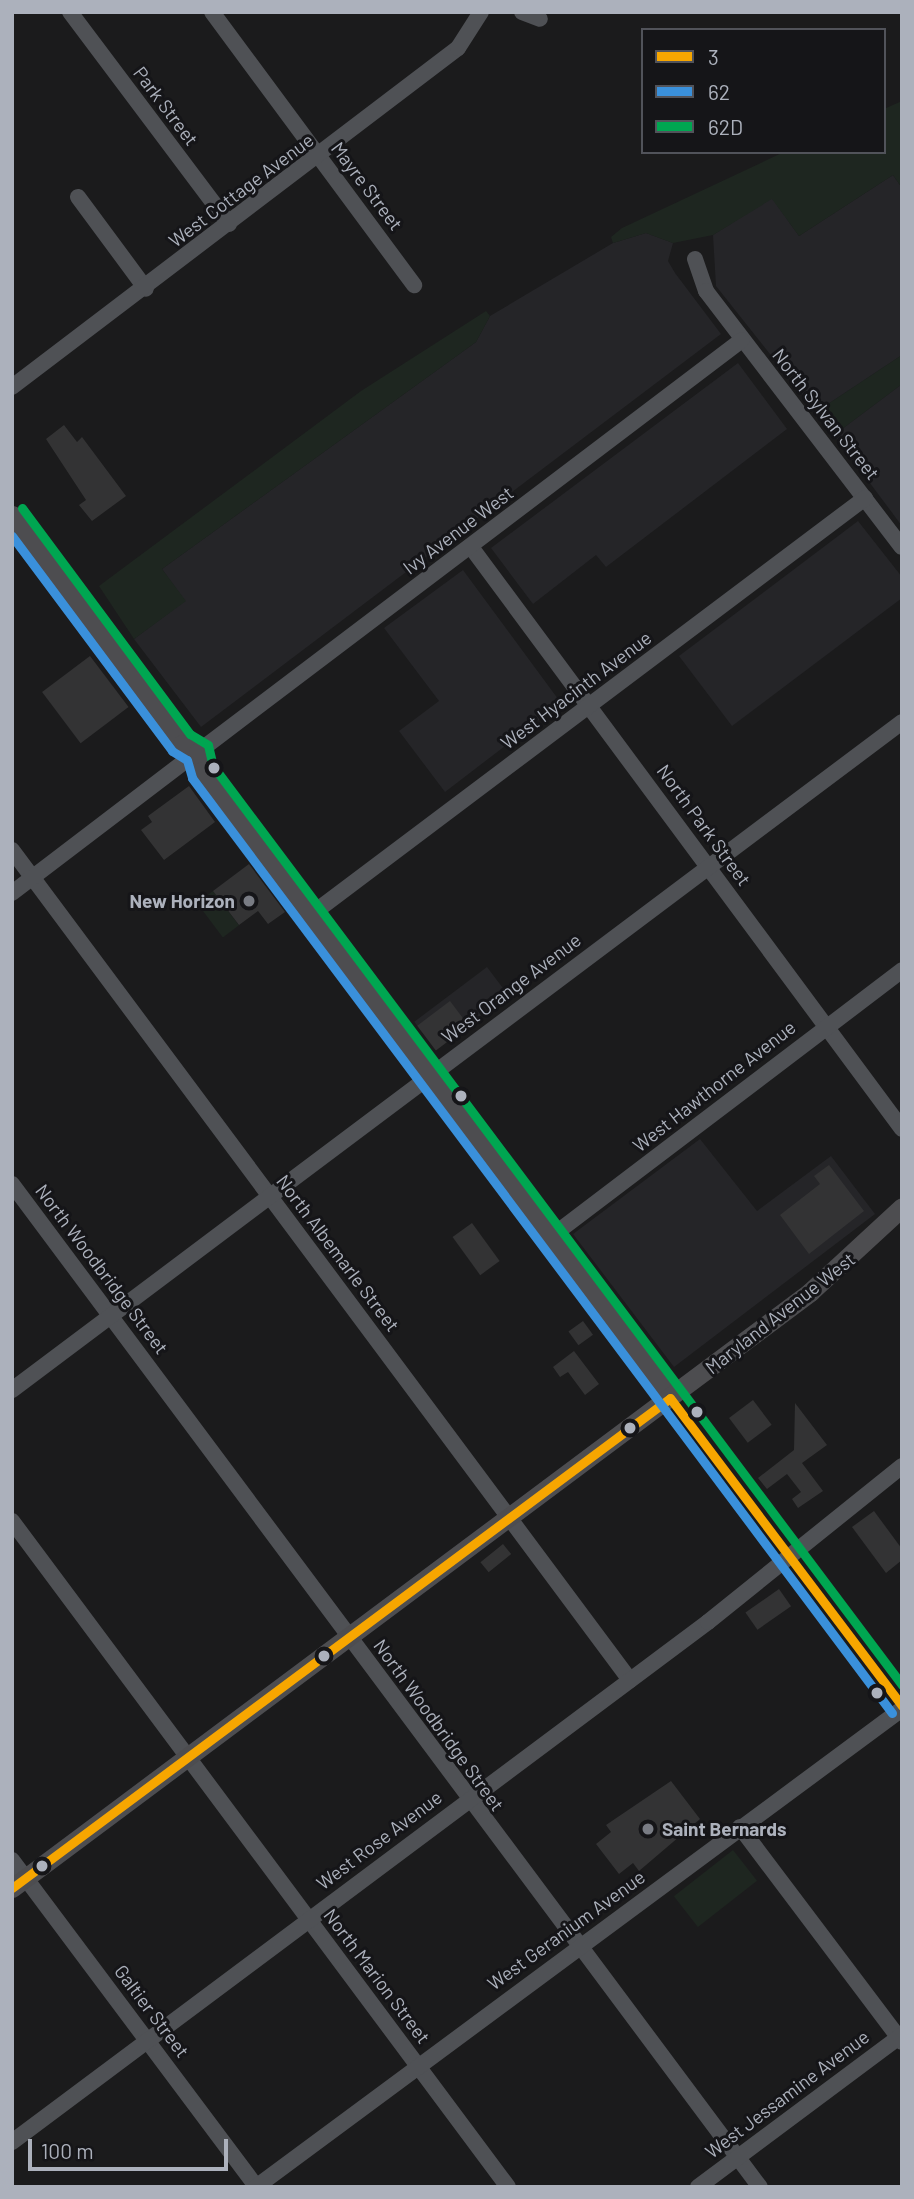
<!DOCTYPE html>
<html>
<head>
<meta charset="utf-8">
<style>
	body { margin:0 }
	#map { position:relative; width:914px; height:2199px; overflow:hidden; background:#1b1b1c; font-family:Barlow,sans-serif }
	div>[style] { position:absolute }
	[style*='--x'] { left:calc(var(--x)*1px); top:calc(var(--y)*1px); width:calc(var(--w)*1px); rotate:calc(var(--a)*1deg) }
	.built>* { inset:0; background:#252528; transform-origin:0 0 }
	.green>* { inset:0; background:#1e2620; transform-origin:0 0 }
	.building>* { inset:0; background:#333334; transform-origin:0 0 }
	.minor>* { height:16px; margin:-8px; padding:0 8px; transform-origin:8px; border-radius:8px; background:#4f5155 }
	.major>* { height:19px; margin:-9.5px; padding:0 9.5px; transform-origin:9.5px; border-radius:9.5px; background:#4d4d50 }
	.bus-1>* { height:9px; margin:-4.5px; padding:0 4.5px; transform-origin:4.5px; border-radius:4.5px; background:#f7a600 }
	.bus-2>* { height:9px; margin:-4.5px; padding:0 4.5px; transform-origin:4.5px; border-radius:4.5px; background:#3a90db }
	.bus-3>* { height:9px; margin:-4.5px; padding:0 4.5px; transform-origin:4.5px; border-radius:4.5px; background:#00a651 }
	.dots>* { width:19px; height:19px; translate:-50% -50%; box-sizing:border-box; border:4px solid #151518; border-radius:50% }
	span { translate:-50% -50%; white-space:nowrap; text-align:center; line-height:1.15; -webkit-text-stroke:6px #151518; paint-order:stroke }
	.street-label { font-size:19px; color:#acb1bc }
	.poi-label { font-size:19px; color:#acb1bc; font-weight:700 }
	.right { translate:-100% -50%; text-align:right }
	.left { translate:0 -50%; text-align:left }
	.frame { position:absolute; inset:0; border:14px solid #acb1bc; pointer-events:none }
	.legend { position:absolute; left:641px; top:28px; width:245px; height:126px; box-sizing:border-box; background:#151518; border:2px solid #51535a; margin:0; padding:9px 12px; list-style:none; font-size:21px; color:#acb1bc }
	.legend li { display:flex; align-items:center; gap:14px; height:35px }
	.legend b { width:35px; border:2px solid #51535a }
	.scale { position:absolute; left:28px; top:2139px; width:200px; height:32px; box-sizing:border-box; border:4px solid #acb1bc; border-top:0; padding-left:9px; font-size:21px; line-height:24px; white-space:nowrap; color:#acb1bc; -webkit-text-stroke:5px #151518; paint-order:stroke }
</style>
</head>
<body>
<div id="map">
	<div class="built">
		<div style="clip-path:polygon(893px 175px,902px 188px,902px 355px,816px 412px,716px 286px,713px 235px,772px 198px,799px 236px)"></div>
		<div style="clip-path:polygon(646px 233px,673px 243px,668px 261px,675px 273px,721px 334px,201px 727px,134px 639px,185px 601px,162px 569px,476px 342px,490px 316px,613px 243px)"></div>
		<div style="clip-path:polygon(738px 363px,787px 429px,606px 567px,596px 555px,533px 604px,491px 548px)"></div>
		<div style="clip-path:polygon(902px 384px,902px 526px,834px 435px)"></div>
		<div style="clip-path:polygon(858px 521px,902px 577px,902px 598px,732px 726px,679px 656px)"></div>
		<div style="clip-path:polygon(463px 570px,561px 703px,445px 792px,399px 731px,439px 701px,384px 628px)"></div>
		<div style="left:487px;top:967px;width:35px;height:91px;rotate:53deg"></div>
		<div style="clip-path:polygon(700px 1139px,757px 1211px,831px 1156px,875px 1214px,674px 1367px,573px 1234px)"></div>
	</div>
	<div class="green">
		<div style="clip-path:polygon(902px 101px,902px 188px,893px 175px,799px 236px,772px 199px,713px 235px,673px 243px,646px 233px,613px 243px,611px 237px,622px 228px,784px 152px,884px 152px,884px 109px)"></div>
		<div style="clip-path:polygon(486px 311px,490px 316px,476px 342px,162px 569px,186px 601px,134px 639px,99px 586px,361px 391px)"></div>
		<div style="clip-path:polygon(902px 355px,902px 384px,834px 435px,816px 412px)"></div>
		<div style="left:213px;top:891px;width:43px;height:20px;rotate:53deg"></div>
		<div style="left:733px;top:1850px;width:39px;height:75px;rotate:52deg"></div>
	</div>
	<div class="building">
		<div style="clip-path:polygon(64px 425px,77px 442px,82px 437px,126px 496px,92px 521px,79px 505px,86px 500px,46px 439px)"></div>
		<div style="left:90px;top:656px;width:64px;height:60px;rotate:53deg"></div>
		<div style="clip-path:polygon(189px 786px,215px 822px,164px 860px,141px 830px,152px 822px,148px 816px)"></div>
		<div style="clip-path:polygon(249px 864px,285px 912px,268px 924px,258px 911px,239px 925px,213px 891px)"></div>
		<div style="left:450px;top:1001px;width:31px;height:41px;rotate:53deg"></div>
		<div style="clip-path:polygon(829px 1165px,864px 1211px,809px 1254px,780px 1215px,820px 1184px,814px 1176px)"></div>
		<div style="left:472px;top:1223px;width:47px;height:24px;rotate:54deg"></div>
		<div style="left:583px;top:1321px;width:17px;height:18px;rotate:54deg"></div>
		<div style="clip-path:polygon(574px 1351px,599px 1384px,585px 1395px,568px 1372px,560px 1377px,553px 1367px)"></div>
		<div style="left:753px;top:1400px;width:31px;height:30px;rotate:53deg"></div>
		<div style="clip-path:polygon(795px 1403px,827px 1445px,802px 1463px,823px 1491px,798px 1508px,792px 1499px,801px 1492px,787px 1474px,767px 1489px,758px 1478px,794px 1450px)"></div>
		<div style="clip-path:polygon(874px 1511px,902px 1549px,902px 1560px,886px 1573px,852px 1527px)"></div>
		<div style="left:503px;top:1544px;width:13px;height:29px;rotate:51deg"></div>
		<div style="left:779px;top:1589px;width:21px;height:41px;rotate:55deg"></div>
		<div style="clip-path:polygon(671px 1781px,700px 1819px,639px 1871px,633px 1863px,619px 1874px,596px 1844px,611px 1832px,606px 1825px)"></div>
	</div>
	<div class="minor">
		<div style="--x:70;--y:12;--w:265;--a:53.1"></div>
		<div style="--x:212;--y:12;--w:340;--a:53.5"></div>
		<div style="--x:522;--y:12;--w:19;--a:21"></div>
		<div style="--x:78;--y:197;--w:114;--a:53.5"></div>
		<div style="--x:695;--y:259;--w:34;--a:71"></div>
		<div style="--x:706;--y:291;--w:322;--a:52.6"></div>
		<div style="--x:12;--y:387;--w:560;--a:-37.24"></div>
		<div style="--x:458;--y:48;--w:43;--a:-57.4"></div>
		<div style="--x:471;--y:547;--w:724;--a:53.48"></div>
		<div style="--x:198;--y:752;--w:682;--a:-37.14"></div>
		<div style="--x:12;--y:850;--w:1035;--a:53.33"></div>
		<div style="--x:12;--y:893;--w:218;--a:-37.3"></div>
		<div style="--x:312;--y:914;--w:692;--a:-36.95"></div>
		<div style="--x:12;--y:1184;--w:1251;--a:53.29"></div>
		<div style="--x:552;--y:1236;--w:440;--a:-37.2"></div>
		<div style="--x:12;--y:1390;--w:1113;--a:-36.89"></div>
		<div style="--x:12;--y:1521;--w:830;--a:53.32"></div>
		<div style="--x:740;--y:1827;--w:269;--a:53"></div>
		<div style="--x:12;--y:1860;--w:409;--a:53.2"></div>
		<div style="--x:12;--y:2142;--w:869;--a:-36.76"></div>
		<div style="--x:708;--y:1622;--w:249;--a:-38.8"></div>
		<div style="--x:256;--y:2187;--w:804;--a:-36.5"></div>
		<div style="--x:698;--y:2187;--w:254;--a:-36.7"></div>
	</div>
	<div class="major">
		<div style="--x:12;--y:515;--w:285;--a:53.4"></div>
		<div style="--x:182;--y:744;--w:18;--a:27"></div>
		<div style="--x:198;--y:752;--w:19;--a:78"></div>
		<div style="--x:202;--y:771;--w:782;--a:53.26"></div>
		<div style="--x:12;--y:1888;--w:996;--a:-36.75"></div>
		<div style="--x:810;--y:1292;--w:125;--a:-42.7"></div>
	</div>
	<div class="bus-1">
		<div style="--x:670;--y:1398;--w:386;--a:53"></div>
		<div style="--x:12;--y:1888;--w:820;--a:-36.67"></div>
	</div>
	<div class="bus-2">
		<div style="--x:12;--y:536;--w:268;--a:53.3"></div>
		<div style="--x:172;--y:751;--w:17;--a:31"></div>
		<div style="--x:187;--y:760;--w:19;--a:74"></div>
		<div style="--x:192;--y:778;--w:1168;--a:53.18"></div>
	</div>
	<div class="bus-3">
		<div style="--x:22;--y:508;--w:282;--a:53.4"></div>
		<div style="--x:190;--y:734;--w:21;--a:31"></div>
		<div style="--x:208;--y:745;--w:22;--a:77"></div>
		<div style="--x:213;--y:766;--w:1149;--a:53.14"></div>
	</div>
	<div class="dots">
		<div style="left:214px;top:768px;background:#acb1bc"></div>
		<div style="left:249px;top:901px;background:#797c84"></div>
		<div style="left:461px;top:1096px;background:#acb1bc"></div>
		<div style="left:697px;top:1412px;background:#acb1bc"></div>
		<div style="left:630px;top:1428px;background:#acb1bc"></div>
		<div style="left:324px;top:1656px;background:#acb1bc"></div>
		<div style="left:877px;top:1693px;background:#acb1bc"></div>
		<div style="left:648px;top:1829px;background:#797c84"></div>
		<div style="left:42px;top:1866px;background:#acb1bc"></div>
	</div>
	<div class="street-label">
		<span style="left:166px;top:106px;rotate:53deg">Park Street</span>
		<span style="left:367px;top:186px;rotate:53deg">Mayre Street</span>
		<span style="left:241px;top:190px;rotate:-37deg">West Cottage Avenue</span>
		<span style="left:826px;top:414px;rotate:52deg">North Sylvan Street</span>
		<span style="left:458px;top:530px;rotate:-37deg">Ivy Avenue West</span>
		<span style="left:576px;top:690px;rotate:-37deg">West Hyacinth Avenue</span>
		<span style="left:704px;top:825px;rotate:54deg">North Park Street</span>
		<span style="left:511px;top:988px;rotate:-37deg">West Orange Avenue</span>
		<span style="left:714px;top:1086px;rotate:-38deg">West Hawthorne Avenue</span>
		<span style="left:338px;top:1253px;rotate:53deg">North Albemarle Street</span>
		<span style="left:102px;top:1269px;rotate:53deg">North Woodbridge Street</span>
		<span style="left:780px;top:1313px;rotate:-38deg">Maryland Avenue West</span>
		<span style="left:439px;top:1725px;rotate:54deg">North Woodbridge Street</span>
		<span style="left:379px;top:1840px;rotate:-37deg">West Rose Avenue</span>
		<span style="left:566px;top:1930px;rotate:-36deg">West Geranium Avenue</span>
		<span style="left:377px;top:1976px;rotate:53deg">North Marion Street</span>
		<span style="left:152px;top:2011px;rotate:53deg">Galtier Street</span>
		<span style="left:787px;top:2094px;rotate:-37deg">West Jessamine Avenue</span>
	</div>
	<div class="poi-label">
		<span class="right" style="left:235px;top:901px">New Horizon</span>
		<span class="left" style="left:662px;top:1829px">Saint Bernards</span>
	</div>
	<div class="frame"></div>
	<ul class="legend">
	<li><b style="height:9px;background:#f7a600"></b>3</li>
	<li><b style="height:9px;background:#3a90db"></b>62</li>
	<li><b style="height:9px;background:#00a651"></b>62D</li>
	</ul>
	<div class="scale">100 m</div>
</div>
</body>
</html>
